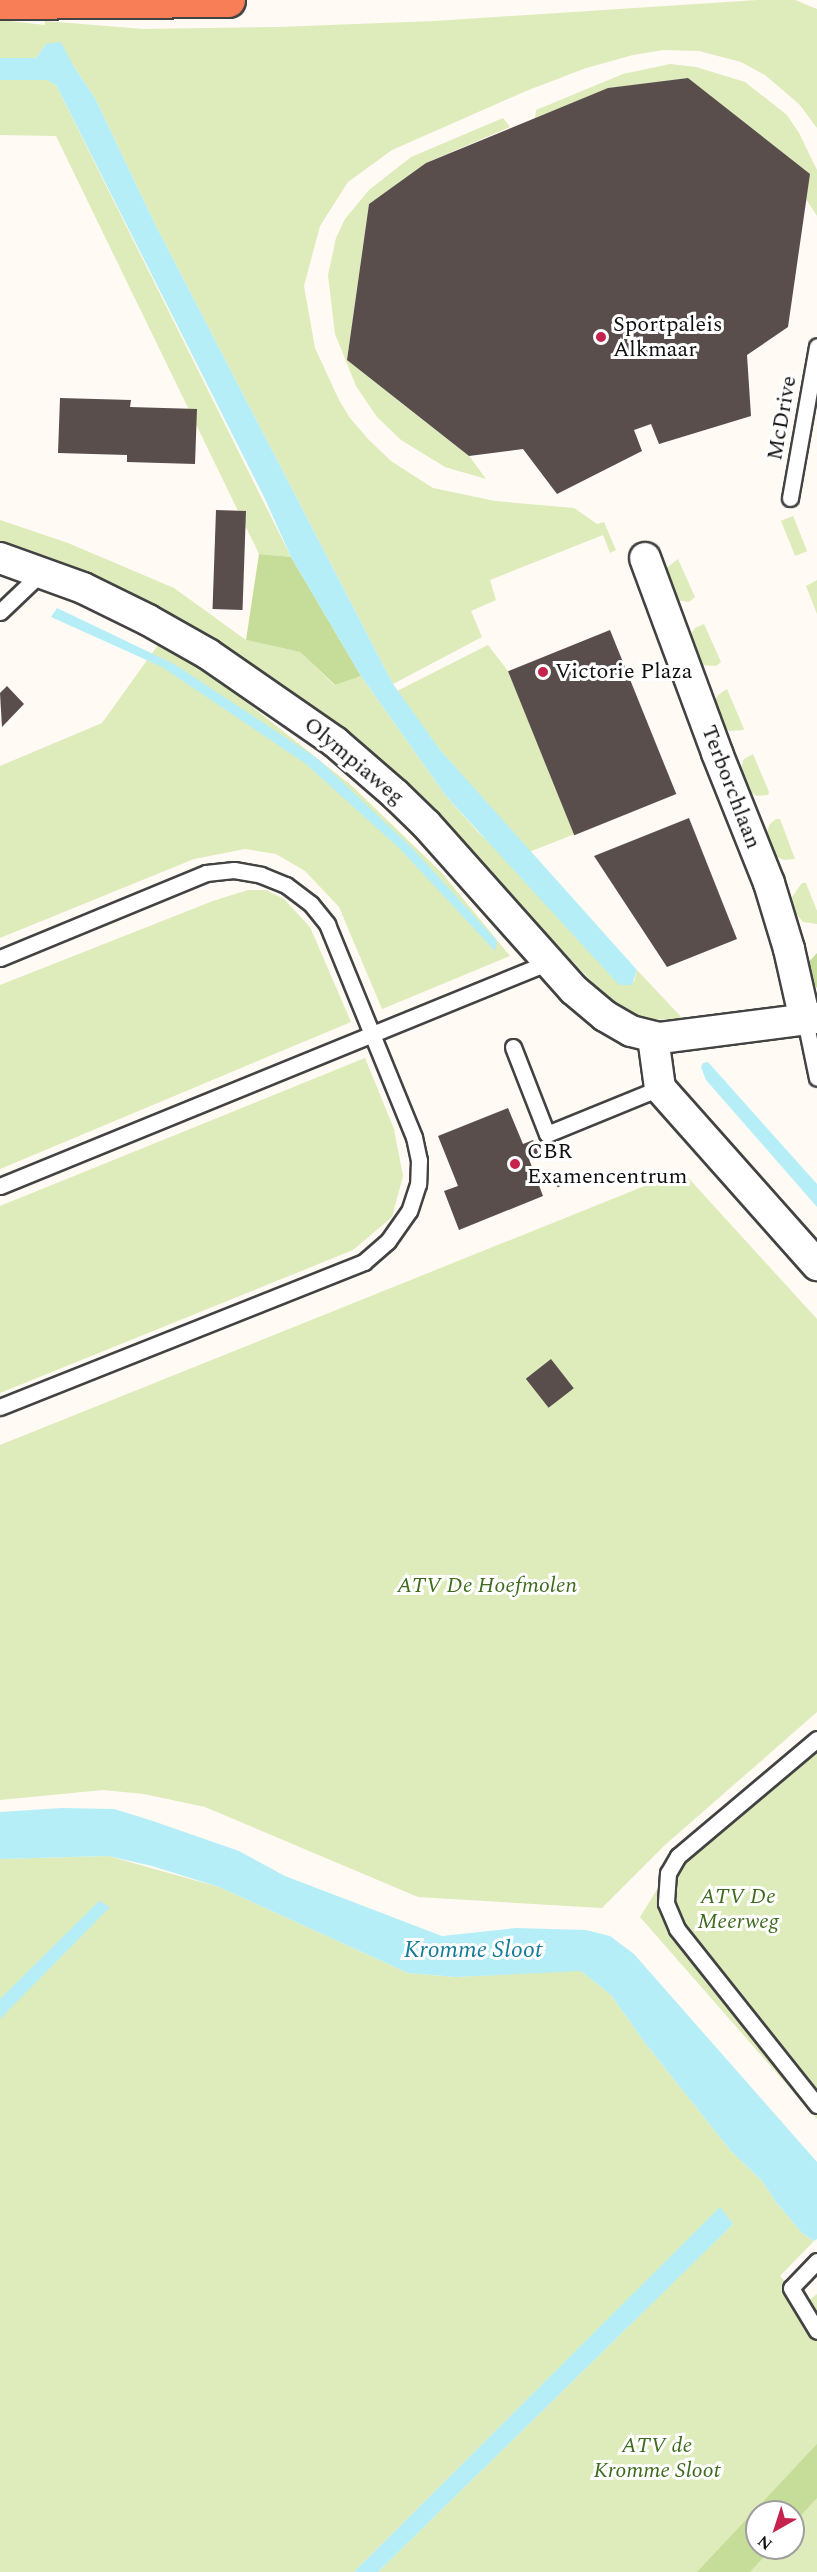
<!DOCTYPE html>
<html>
<head>
<meta charset="utf-8">
<style>
	body { margin:0 }
	#map { position:relative; width:817px; height:2572px; overflow:hidden; background:#fffaf3; font-family:Spectral,serif }
	div>[style] { position:absolute }
	[style*='--x'] { left:calc(var(--x)*1px); top:calc(var(--y)*1px); width:calc(var(--w)*1px); rotate:calc(var(--a)*1deg) }
	.green>* { inset:0; background:#deebba; transform-origin:0 0 }
	.forest>* { inset:0; background:#c6dd99 }
	.water>* { inset:0; background:#b6eef8 }
	.building>* { inset:0; background:#594e4c; transform-origin:0 0 }
	.roads { filter:drop-shadow(2px 0 #434343) drop-shadow(-2px 0 #434343) drop-shadow(0 2px #434343) drop-shadow(0 -2px #434343) }
	.lane>* { height:15px; margin:-7.5px; padding:0 7.5px; transform-origin:7.5px; border-radius:7.5px; background:#fff }
	.street>* { height:30px; margin:-15px; padding:0 15px; transform-origin:15px; border-radius:15px; background:#fff }
	.highway>* { height:33px; margin:-16.5px; padding:0 16.5px; transform-origin:16.5px; border-radius:16.5px; background:#f87e58 }
	.dots>* { width:16px; height:16px; translate:-50% -50%; box-sizing:border-box; border:3px solid #fff; border-radius:50% }
	span { translate:-50% -50%; white-space:nowrap; text-align:center; line-height:1.15; -webkit-text-stroke:6px #fff; paint-order:stroke }
	.poi-label { font-size:22px; color:#101010 }
	.left { translate:0 -50%; text-align:left }
	.street-label { font-size:22px; color:#101010 }
	.park-label { font-size:22px; color:#3e6b1d; font-style:italic }
	.water-label { font-size:24px; color:#147b98; font-style:italic }
	.north { position:absolute; left:745px; top:2500px; width:60px; height:60px; box-sizing:border-box; background:#fff; border:2px solid #9f9f9f; border-radius:50%; rotate:219deg; font-size:16px; font-weight:700; line-height:24px; text-align:center; color:#101010 }
	.north::after { content:''; display:block; margin:auto; width:21px; height:27px; background:#c5224e; clip-path:polygon(50% 0,100% 100%,50% 72%,0 100%) }
</style>
</head>
<body>
<div id="map">
	<div class="green">
		<div style="clip-path:polygon(758px 0,795px 0,817px 9px,817px 128px,799px 104px,765px 75px,741px 62px,699px 51px,663px 50px,633px 55px,586px 68px,526px 91px,392px 150px,348px 182px,320px 226px,304px 286px,315px 348px,339px 400px,350px 418px,368px 439px,391px 461px,433px 488px,495px 501px,574px 508px,597px 524px,604px 522px,616px 550px,610px 553px,603px 535px,490px 580px,496px 600px,471px 611px,482px 637px,393px 684px,155px 224px,95px 98px,73px 65px,46px 44px,36px 58px,0 58px,0 20px,45px 25px,45px 21px,143px 29px,278px 27px,435px 21px)"></div>
		<div style="clip-path:polygon(670px 64px,696px 67px,745px 82px,787px 115px,799px 133px,817px 170px,817px 216px,806px 199px,688px 78px,609px 88px,535px 118px,536px 110px,623px 74px)"></div>
		<div style="clip-path:polygon(0 80px,47px 80px,56px 85px,291px 557px,259px 554px,56px 136px,0 135px)"></div>
		<div style="clip-path:polygon(503px 118px,510px 127px,428px 162px,369px 204px,347px 360px,470px 457px,486px 479px,445px 467px,401px 440px,377px 417px,356px 386px,335px 334px,328px 275px,336px 238px,345px 219px,369px 190px,411px 157px)"></div>
		<div style="left:793px;top:516px;width:38px;height:13px;rotate:68deg"></div>
		<div style="clip-path:polygon(0 520px,68px 543px,174px 588px,246px 640px,300px 652px,334px 685px,361px 676px,446px 796px,478px 832px,634px 982px,637px 970px,684px 1020px,644px 1019px,615px 1007px,405px 781px,329px 720px,0 545px)"></div>
		<div style="clip-path:polygon(678px 559px,695px 597px,689px 602px,674px 600px,664px 570px)"></div>
		<div style="clip-path:polygon(817px 580px,817px 614px,806px 586px)"></div>
		<div style="clip-path:polygon(704px 624px,721px 662px,716px 666px,700px 665px,688px 638px,695px 628px)"></div>
		<div style="clip-path:polygon(158px 645px,191px 662px,236px 694px,352px 786px,442px 873px,510px 956px,382px 1009px,339px 907px,305px 871px,276px 854px,245px 849px,194px 859px,0 938px,0 766px,102px 723px)"></div>
		<div style="clip-path:polygon(488px 645px,508px 671px,575px 834px,529px 852px,441px 751px,397px 691px)"></div>
		<div style="clip-path:polygon(727px 689px,744px 729px,743px 730px,729px 731px,719px 724px,714px 703px,718px 695px)"></div>
		<div style="clip-path:polygon(753px 754px,769px 792px,768px 795px,757px 796px,747px 791px,739px 773px,744px 759px)"></div>
		<div style="clip-path:polygon(776px 819px,780px 819px,795px 859px,784px 860px,773px 855px,766px 835px,770px 824px)"></div>
		<div style="clip-path:polygon(802px 883px,806px 883px,817px 911px,817px 924px,803px 922px,793px 910px,792px 897px)"></div>
		<div style="clip-path:polygon(248px 890px,266px 890px,284px 899px,310px 927px,351px 1022px,0 1169px,0 985px,213px 901px)"></div>
		<div style="clip-path:polygon(365px 1058px,394px 1129px,403px 1176px,392px 1217px,353px 1250px,0 1393px,0 1206px)"></div>
		<div style="clip-path:polygon(682px 1171px,817px 1319px,817px 1712px,665px 1845px,602px 1908px,418px 1897px,205px 1807px,144px 1794px,103px 1790px,0 1800px,0 1445px)"></div>
		<div style="clip-path:polygon(817px 1744px,817px 2119px,640px 1917px,678px 1856px)"></div>
		<div style="clip-path:polygon(evenodd,108px 1856px,219px 1887px,408px 1973px,456px 1977px,580px 1970px,611px 1995px,645px 2043px,731px 2151px,762px 2181px,776px 2202px,802px 2233px,814px 2241px,780px 2276px,806px 2303px,817px 2294px,817px 2572px,378px 2572px,733px 2224px,720px 2208px,354px 2572px,0 2572px,0 1859px,108px 1856px,757px 2512px,793px 2512px,793px 2548px,757px 2548px,757px 2512px)"></div>
	</div>
	<div class="forest">
		<div style="clip-path:polygon(259px 554px,291px 557px,361px 676px,335px 685px,300px 652px,246px 640px)"></div>
		<div style="clip-path:polygon(817px 953px,817px 988px,806px 976px,805px 966px)"></div>
		<div style="clip-path:polygon(817px 2444px,817px 2498px,793px 2524px,793px 2512px,757px 2512px,757px 2548px,772px 2548px,750px 2572px,697px 2572px)"></div>
	</div>
	<div class="water">
		<div style="clip-path:polygon(61px 42px,73px 65px,95px 98px,155px 224px,393px 684px,441px 751px,637px 970px,632px 985px,619px 985px,446px 796px,361px 676px,291px 557px,265px 499px,56px 85px,47px 80px,0 80px,0 58px,36px 58px,46px 44px)"></div>
		<div style="clip-path:polygon(57px 608px,174px 664px,318px 759px,411px 847px,497px 941px,495px 951px,400px 849px,306px 764px,162px 667px,51px 617px)"></div>
		<div style="clip-path:polygon(708px 1062px,817px 1184px,817px 1207px,706px 1080px,701px 1067px,703px 1063px)"></div>
		<div style="clip-path:polygon(62px 1808px,114px 1809px,150px 1820px,239px 1851px,285px 1876px,442px 1936px,516px 1928px,586px 1930px,610px 1936px,634px 1954px,817px 2162px,817px 2239px,814px 2241px,802px 2233px,776px 2202px,762px 2181px,731px 2151px,645px 2043px,611px 1995px,581px 1971px,456px 1977px,408px 1973px,219px 1887px,152px 1866px,108px 1856px,0 1859px,0 1812px)"></div>
		<div style="clip-path:polygon(99px 1901px,110px 1907px,0 2019px,0 1999px)"></div>
		<div style="clip-path:polygon(720px 2207px,733px 2224px,722px 2235px,378px 2572px,354px 2572px)"></div>
	</div>
	<div class="building">
		<div style="clip-path:polygon(688px 78px,810px 174px,788px 327px,747px 355px,751px 416px,659px 444px,651px 424px,634px 430px,642px 451px,557px 494px,523px 449px,469px 456px,347px 360px,369px 204px,426px 163px,608px 88px)"></div>
		<div style="clip-path:polygon(60px 398px,131px 400px,130px 407px,197px 409px,195px 464px,127px 462px,127px 455px,58px 453px)"></div>
		<div style="left:216px;top:510px;width:30px;height:99px;rotate:2deg"></div>
		<div style="left:610px;top:630px;width:177px;height:110px;rotate:68deg"></div>
		<div style="clip-path:polygon(7px 686px,24px 704px,2px 727px,0 693px)"></div>
		<div style="clip-path:polygon(689px 818px,737px 939px,667px 967px,594px 856px)"></div>
		<div style="clip-path:polygon(508px 1108px,523px 1144px,533px 1140px,539px 1155px,529px 1159px,543px 1196px,459px 1230px,444px 1191px,458px 1186px,438px 1136px)"></div>
		<div style="left:571px;top:1170px;width:11px;height:19px;rotate:68deg"></div>
		<div style="left:551px;top:1359px;width:37px;height:32px;rotate:52deg"></div>
	</div>
	<div class="roads">
		<div class="lane">
			<div style="--x:790;--y:498;--w:154;--a:-79.9"></div>
			<div style="--x:0;--y:612;--w:58;--a:-43.6"></div>
			<div style="--x:0;--y:958;--w:223;--a:-22.4"></div>
			<div style="--x:206;--y:873;--w:28;--a:-6"></div>
			<div style="--x:234;--y:870;--w:27;--a:10"></div>
			<div style="--x:261;--y:875;--w:27;--a:22"></div>
			<div style="--x:286;--y:885;--w:31;--a:37"></div>
			<div style="--x:311;--y:904;--w:26;--a:51"></div>
			<div style="--x:327;--y:924;--w:230;--a:67.8"></div>
			<div style="--x:414;--y:1137;--w:24;--a:78"></div>
			<div style="--x:419;--y:1160;--w:24;--a:92"></div>
			<div style="--x:418;--y:1184;--w:28;--a:108"></div>
			<div style="--x:409;--y:1211;--w:37;--a:125"></div>
			<div style="--x:388;--y:1241;--w:32;--a:139"></div>
			<div style="--x:364;--y:1262;--w:392;--a:158.3"></div>
			<div style="--x:805;--y:1020;--w:59;--a:78.3"></div>
			<div style="--x:513;--y:1047;--w:93;--a:68.7"></div>
			<div style="--x:547;--y:1134;--w:122;--a:-22.2"></div>
			<div style="--x:0;--y:1186;--w:593;--a:-22.2"></div>
			<div style="--x:817;--y:1739;--w:182;--a:139.9"></div>
			<div style="--x:678;--y:1856;--w:20;--a:120"></div>
			<div style="--x:668;--y:1873;--w:30;--a:94"></div>
			<div style="--x:666;--y:1903;--w:28;--a:67"></div>
			<div style="--x:677;--y:1929;--w:225;--a:51.5"></div>
			<div style="--x:817;--y:2261;--w:37;--a:134"></div>
			<div style="--x:791;--y:2288;--w:50;--a:58.8"></div>
		</div>
		<div class="street">
			<div style="--x:0;--y:558;--w:88;--a:19.9"></div>
			<div style="--x:83;--y:588;--w:72;--a:26.2"></div>
			<div style="--x:148;--y:620;--w:69;--a:29.5"></div>
			<div style="--x:208;--y:654;--w:155;--a:34.7"></div>
			<div style="--x:335;--y:742;--w:79;--a:40.9"></div>
			<div style="--x:395;--y:794;--w:43;--a:44.1"></div>
			<div style="--x:426;--y:824;--w:222;--a:48.3"></div>
			<div style="--x:574;--y:990;--w:40;--a:40"></div>
			<div style="--x:605;--y:1016;--w:30;--a:30"></div>
			<div style="--x:631;--y:1031;--w:30;--a:14"></div>
			<div style="--x:660;--y:1038;--w:158;--a:-7.3"></div>
			<div style="--x:645;--y:558;--w:208;--a:69.7"></div>
			<div style="--x:717;--y:753;--w:140;--a:68.2"></div>
			<div style="--x:769;--y:883;--w:69;--a:73.1"></div>
			<div style="--x:789;--y:949;--w:73;--a:77.3"></div>
			<div style="--x:653;--y:1037;--w:51;--a:82.2"></div>
			<div style="--x:660;--y:1088;--w:237;--a:48.4"></div>
		</div>
		<div class="highway">
			<div style="--x:0;--y:2;--w:228;--a:-0.5"></div>
		</div>
	</div>
	<div class="dots">
		<div style="left:601px;top:337px;background:#c5224e"></div>
		<div style="left:543px;top:672px;background:#c5224e"></div>
		<div style="left:515px;top:1164px;background:#c5224e"></div>
	</div>
	<div class="poi-label">
		<span class="left" style="left:613px;top:337px">Sportpaleis<br>Alkmaar</span>
		<span class="left" style="left:555px;top:672px">Victorie Plaza</span>
		<span class="left" style="left:527px;top:1164px">CBR<br>Examencentrum</span>
	</div>
	<div class="street-label">
		<span style="left:782px;top:418px;rotate:-80deg">McDrive</span>
		<span style="left:354px;top:761px;rotate:40deg">Olympiaweg</span>
		<span style="left:731px;top:787px;rotate:69deg">Terborchlaan</span>
	</div>
	<div class="park-label">
		<span style="left:487px;top:1586px">ATV De Hoefmolen</span>
		<span style="left:738px;top:1909px">ATV De<br>Meerweg</span>
		<span style="left:657px;top:2458px">ATV de<br>Kromme Sloot</span>
	</div>
	<div class="water-label">
		<span style="left:473px;top:1951px">Kromme Sloot</span>
	</div>
	<div class="north">N</div>
</div>
</body>
</html>
